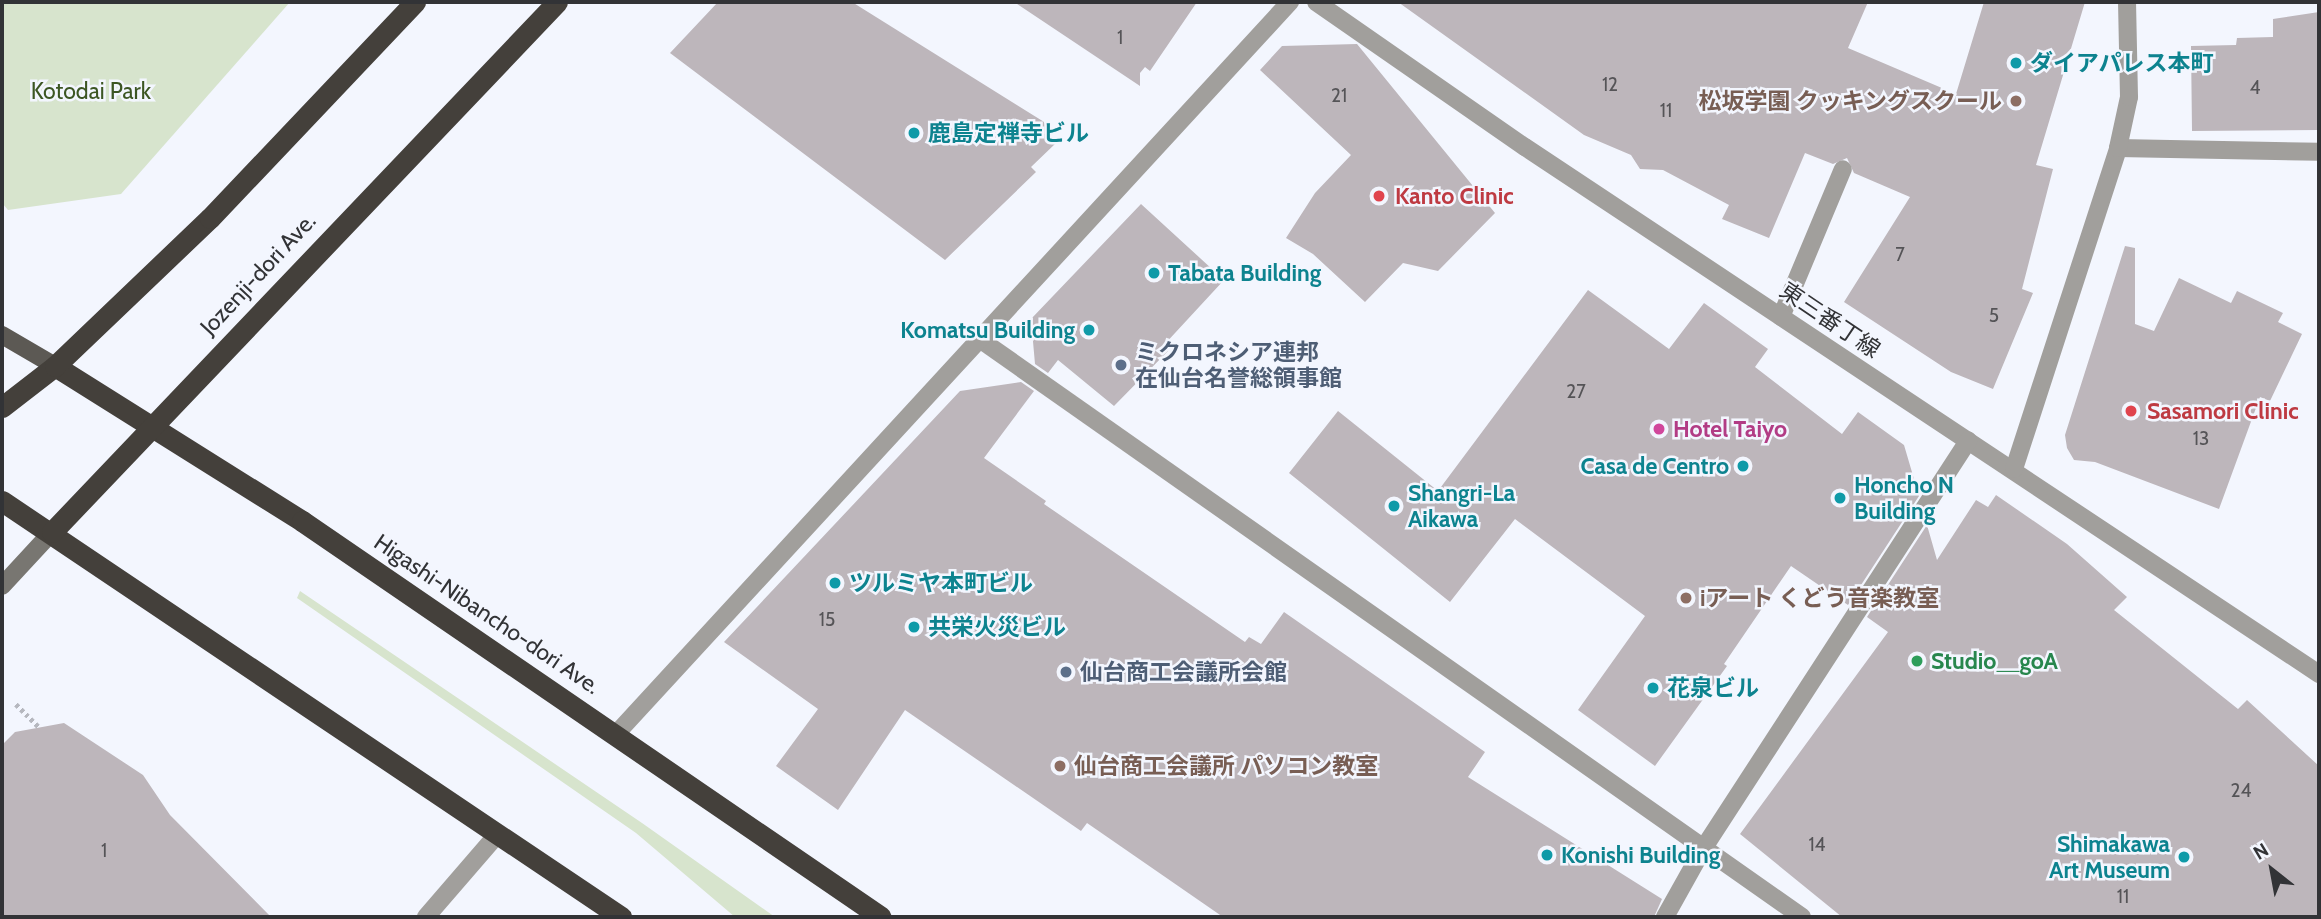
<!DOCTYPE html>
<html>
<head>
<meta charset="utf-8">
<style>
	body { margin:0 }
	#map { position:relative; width:2321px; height:919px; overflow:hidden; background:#f3f6fe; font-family:Cabin,"Noto Sans JP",sans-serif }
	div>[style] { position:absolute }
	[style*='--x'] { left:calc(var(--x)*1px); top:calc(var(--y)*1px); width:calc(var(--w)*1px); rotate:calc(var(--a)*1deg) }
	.green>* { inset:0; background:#d7e4cd }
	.building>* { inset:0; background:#bdb6bb }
	.path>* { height:4.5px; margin-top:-2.25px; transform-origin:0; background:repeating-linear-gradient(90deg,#b6b8bf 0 3.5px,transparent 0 7px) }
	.lane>* { height:18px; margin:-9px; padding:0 9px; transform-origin:9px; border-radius:9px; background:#a19f9c }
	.street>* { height:18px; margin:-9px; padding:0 9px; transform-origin:9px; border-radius:9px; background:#a19f9c }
	.secondary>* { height:18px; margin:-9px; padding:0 9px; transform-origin:9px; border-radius:9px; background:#787671 }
	.primary>* { height:18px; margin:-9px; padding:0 9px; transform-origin:9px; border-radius:9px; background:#5c5954 }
	.highway>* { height:21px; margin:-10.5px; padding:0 10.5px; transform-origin:10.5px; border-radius:10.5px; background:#44403b }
	.dots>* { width:19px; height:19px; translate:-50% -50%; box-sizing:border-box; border:4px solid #f3f6fe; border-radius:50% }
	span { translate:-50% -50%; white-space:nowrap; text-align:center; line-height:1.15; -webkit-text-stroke:5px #f3f6fe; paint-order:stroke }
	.number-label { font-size:19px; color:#555457 }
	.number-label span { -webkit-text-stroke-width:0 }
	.culture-label { font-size:23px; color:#0d838f; font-weight:700 }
	.left { translate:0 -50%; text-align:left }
	.right { translate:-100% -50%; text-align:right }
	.park-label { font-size:23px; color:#3c5623 }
	.education-label { font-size:23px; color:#785e54; font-weight:700 }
	.health-label { font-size:23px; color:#be3a42; font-weight:700 }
	.street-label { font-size:23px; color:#323336 }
	.service-label { font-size:23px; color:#4e5e75; font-weight:700 }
	.hotel-label { font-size:23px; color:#b23c85; font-weight:700 }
	.leisure-label { font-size:23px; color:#27864d; font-weight:700 }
	.frame { position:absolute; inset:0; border:4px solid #323336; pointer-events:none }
	.north { position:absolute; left:2237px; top:835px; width:70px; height:70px; -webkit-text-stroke:5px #f3f6fe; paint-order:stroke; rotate:329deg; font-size:19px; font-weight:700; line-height:28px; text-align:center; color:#323336 }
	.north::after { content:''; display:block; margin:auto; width:24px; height:32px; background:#323336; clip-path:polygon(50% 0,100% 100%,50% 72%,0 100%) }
</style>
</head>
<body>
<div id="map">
	<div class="green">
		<div style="clip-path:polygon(2px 2px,290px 2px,121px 194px,8px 210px,2px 203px)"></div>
		<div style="clip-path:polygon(300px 591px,642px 823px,775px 917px,735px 917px,636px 833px,297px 598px)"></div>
	</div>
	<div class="building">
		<div style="clip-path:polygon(718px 2px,852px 2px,1057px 130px,1049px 136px,1056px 143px,1031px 167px,1036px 172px,945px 260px,670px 53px)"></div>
		<div style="clip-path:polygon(1014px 2px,1197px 2px,1150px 71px,1145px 67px,1140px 73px,1140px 86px)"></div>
		<div style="clip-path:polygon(1398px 2px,1868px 2px,1848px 48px,1956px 94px,1984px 2px,2085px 2px,2036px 165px,2053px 169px,2022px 289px,2033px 293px,1993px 389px,1951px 372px,1844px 302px,1910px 197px,1854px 173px,1847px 158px,1833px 164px,1805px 153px,1769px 238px,1722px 219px,1729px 205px,1663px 170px,1640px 169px,1631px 155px,1584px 135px)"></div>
		<div style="clip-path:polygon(2319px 12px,2319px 130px,2192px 131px,2191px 46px,2236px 45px,2237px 38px,2273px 37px,2273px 19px)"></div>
		<div style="clip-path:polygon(1357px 44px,1495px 213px,1438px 271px,1403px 263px,1365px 302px,1313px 254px,1286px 238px,1315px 193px,1351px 155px,1260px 70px,1282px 46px)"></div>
		<div style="clip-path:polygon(1141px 204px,1224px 280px,1163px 346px,1168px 351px,1114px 406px,1058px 360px,1048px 373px,1035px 364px,1031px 319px)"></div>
		<div style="clip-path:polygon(2125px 246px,2135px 248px,2135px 324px,2154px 331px,2179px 278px,2231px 303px,2237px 291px,2283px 313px,2278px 322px,2302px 334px,2270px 401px,2260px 397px,2219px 509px,2095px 462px,2074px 460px,2067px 448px,2065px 435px)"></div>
		<div style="clip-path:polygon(1588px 290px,1669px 349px,1704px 303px,1768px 349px,1755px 367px,1842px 434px,1858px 412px,1904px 445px,1919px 496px,1848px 605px,1791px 566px,1724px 664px,1727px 666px,1655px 766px,1578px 710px,1645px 616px,1515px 519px,1450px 602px,1289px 473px,1338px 411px,1438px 491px)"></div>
		<div style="clip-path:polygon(1021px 382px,1034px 391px,984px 458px,1046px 501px,1044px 504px,1245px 642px,1249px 637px,1261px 644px,1284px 612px,1485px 752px,1468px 777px,1662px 899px,1654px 917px,1223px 917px,1087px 823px,1081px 831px,905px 710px,838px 810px,776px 766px,818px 709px,724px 642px,960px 391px)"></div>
		<div style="clip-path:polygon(1996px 495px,2067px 544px,2127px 597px,2114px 610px,2238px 709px,2247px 700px,2319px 766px,2319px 917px,1842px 917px,1740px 834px,1888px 632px,1867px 617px,1927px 525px,1937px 560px,1976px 500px,1988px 507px)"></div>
		<div style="clip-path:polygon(64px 723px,143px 775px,170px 815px,271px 917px,2px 917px,2px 745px,15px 732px)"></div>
	</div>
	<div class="path">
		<div style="--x:16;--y:704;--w:33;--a:45"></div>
	</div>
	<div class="lane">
		<div style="--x:1781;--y:317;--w:160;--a:-67.3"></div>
	</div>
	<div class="street">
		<div style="--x:1316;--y:2;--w:254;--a:34.8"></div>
		<div style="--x:1525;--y:147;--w:953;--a:33.57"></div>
		<div style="--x:2118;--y:148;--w:201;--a:1.1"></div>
		<div style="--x:978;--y:338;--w:1007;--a:35.09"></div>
		<div style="--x:2014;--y:469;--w:337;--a:-72"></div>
		<div style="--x:2118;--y:148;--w:52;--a:-77.8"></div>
		<div style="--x:2129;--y:97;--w:95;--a:-91.2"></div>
		<div style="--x:617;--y:733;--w:994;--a:-47.37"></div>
		<div style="--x:426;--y:917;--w:107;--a:-49.2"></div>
		<div style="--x:1665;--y:917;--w:78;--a:-60.8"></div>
		<div style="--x:1703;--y:849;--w:487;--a:-57"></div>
	</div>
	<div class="secondary">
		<div style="--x:2;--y:586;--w:74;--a:-47.2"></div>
	</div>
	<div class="primary">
		<div style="--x:2;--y:335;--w:61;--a:30.3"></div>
	</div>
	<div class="highway">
		<div style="--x:55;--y:366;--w:292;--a:32.1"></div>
		<div style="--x:302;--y:521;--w:701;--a:34.37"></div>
		<div style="--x:2;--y:407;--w:67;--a:-37.7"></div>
		<div style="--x:55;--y:366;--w:214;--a:-43.7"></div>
		<div style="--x:210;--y:218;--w:298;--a:-46.5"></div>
		<div style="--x:2;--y:501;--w:746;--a:33.9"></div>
		<div style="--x:52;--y:532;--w:732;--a:-46.38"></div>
	</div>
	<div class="dots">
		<div style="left:2016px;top:63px;background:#0f9aa8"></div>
		<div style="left:2016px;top:101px;background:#8d6e63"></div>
		<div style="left:914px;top:133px;background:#0f9aa8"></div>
		<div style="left:1379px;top:196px;background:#e0444e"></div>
		<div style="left:1154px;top:273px;background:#0f9aa8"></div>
		<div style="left:1089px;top:330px;background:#0f9aa8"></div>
		<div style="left:1121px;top:365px;background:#5c6f8a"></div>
		<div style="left:2131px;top:411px;background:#e0444e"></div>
		<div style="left:1659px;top:429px;background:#d1479c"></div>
		<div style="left:1743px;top:466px;background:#0f9aa8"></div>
		<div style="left:1840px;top:498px;background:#0f9aa8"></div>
		<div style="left:1394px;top:506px;background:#0f9aa8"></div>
		<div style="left:835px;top:583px;background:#0f9aa8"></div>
		<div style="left:1686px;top:598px;background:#8d6e63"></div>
		<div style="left:914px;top:627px;background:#0f9aa8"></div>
		<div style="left:1917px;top:661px;background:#2e9e5b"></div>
		<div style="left:1066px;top:672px;background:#5c6f8a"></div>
		<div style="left:1653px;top:688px;background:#0f9aa8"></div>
		<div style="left:1060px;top:766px;background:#8d6e63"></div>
		<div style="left:1547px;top:855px;background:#0f9aa8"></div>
		<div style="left:2184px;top:857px;background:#0f9aa8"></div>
	</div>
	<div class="number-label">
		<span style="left:1120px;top:38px">1</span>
		<span style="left:1610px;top:85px">12</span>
		<span style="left:2255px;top:88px">4</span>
		<span style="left:1339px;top:96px">21</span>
		<span style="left:1666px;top:111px">11</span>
		<span style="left:1900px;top:255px">7</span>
		<span style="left:1994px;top:316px">5</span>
		<span style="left:1576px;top:392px">27</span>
		<span style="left:2201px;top:439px">13</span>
		<span style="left:827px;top:620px">15</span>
		<span style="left:2241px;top:791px">24</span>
		<span style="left:1817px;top:845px">14</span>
		<span style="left:104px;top:851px">1</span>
		<span style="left:2123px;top:897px">11</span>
	</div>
	<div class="culture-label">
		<span class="left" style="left:2030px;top:63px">ダイアパレス本町</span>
		<span class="left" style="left:928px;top:133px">鹿島定禅寺ビル</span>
		<span class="left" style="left:1168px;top:273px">Tabata Building</span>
		<span class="right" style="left:1075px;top:330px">Komatsu Building</span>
		<span class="right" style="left:1729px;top:466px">Casa de Centro</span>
		<span class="left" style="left:1854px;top:498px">Honcho N<br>Building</span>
		<span class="left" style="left:1408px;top:506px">Shangri-La<br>Aikawa</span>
		<span class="left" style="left:849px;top:583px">ツルミヤ本町ビル</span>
		<span class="left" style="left:928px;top:627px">共栄火災ビル</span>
		<span class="left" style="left:1667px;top:688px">花泉ビル</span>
		<span class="right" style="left:2170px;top:857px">Shimakawa<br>Art Museum</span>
		<span class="left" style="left:1561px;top:855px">Konishi Building</span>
	</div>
	<div class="park-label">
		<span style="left:91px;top:91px">Kotodai Park</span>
	</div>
	<div class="education-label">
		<span class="right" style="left:2002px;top:101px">松坂学園 クッキングスクール</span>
		<span class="left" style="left:1700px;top:598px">iアート くどう音楽教室</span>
		<span class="left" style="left:1074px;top:766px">仙台商工会議所 パソコン教室</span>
	</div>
	<div class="health-label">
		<span class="left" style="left:1395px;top:196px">Kanto Clinic</span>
		<span class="left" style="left:2147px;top:411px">Sasamori Clinic</span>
	</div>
	<div class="street-label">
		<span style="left:258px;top:274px;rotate:-47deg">Jozenji-dori Ave.</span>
		<span style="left:1830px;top:320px;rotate:34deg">東三番丁線</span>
		<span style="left:487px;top:614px;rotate:34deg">Higashi-Nibancho-dori Ave.</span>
	</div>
	<div class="service-label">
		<span class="left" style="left:1135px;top:365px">ミクロネシア連邦<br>在仙台名誉総領事館</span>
		<span class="left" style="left:1080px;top:672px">仙台商工会議所会館</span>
	</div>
	<div class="hotel-label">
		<span class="left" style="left:1673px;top:429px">Hotel Taiyo</span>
	</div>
	<div class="leisure-label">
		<span class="left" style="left:1931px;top:661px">Studio＿goA</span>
	</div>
	<div class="frame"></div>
	<div class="north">N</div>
</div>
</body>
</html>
